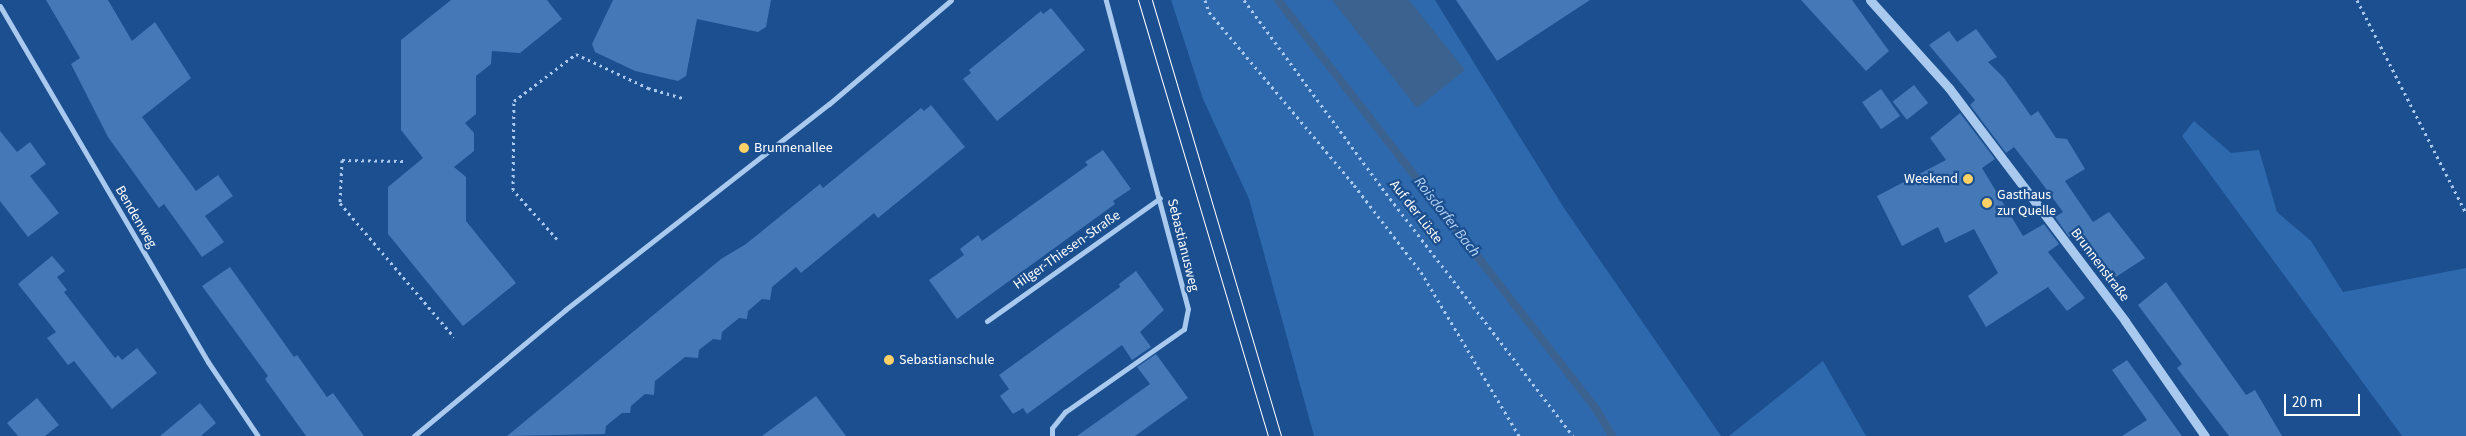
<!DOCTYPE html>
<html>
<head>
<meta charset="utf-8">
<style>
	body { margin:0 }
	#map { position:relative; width:2466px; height:436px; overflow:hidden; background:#1b4f8f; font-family:"Source Sans 3",sans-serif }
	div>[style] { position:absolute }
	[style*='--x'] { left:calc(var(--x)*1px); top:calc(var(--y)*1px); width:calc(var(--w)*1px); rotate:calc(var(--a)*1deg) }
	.green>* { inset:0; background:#2e69ad }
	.water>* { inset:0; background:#3c6290 }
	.stream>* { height:8px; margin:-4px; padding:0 4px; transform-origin:4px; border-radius:4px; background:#3c6290 }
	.building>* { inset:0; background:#4478b7; transform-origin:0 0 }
	.path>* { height:3px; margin-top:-1.5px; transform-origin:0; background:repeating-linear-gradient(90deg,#a9c9ee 0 2.5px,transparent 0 6.5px) }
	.minor>* { height:5px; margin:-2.5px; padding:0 2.5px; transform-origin:2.5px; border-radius:2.5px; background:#a9c9ee }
	.tertiary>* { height:9px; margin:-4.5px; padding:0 4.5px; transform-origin:4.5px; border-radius:4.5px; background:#a9c9ee }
	.tram>* { height:1px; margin:-0.5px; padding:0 0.5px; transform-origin:0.5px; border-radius:0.5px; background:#fff }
	.dots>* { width:14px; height:14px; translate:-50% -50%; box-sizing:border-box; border:2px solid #1b4f8f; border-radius:50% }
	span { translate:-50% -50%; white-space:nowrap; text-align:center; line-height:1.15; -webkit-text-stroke:4.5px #1b4f8f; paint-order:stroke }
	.poi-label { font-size:14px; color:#fff }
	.left { translate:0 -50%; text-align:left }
	.right { translate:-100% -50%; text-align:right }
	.street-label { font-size:14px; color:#fff }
	.water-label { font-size:15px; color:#b5d3f5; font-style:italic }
	.scale { position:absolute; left:2284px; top:394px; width:76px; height:22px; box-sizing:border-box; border:2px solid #fff; border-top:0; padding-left:6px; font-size:15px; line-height:18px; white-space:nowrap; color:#fff; -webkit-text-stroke:4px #1b4f8f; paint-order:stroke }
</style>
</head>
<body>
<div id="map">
	<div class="green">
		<div style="clip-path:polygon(1171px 0,1435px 0,1564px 208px,1721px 436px,1314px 436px,1249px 199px,1203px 99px)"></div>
		<div style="clip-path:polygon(2194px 121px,2231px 153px,2259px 150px,2277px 212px,2311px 241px,2343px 292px,2466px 268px,2466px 436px,2402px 436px,2182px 136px)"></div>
		<div style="clip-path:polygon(1823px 361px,1866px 436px,1729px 436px)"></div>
	</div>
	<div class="water">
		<div style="clip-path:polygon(1332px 0,1409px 0,1465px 70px,1417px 108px)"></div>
	</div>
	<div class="stream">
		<div style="--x:1278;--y:0;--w:518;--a:52.13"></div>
		<div style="--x:1596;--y:409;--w:31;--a:59"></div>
	</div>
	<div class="building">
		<div style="clip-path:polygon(46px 0,108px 0,132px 41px,155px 22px,191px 78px,142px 117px,196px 191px,218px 175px,233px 196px,205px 216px,224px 242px,202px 257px,164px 204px,159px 208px,108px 137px,71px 64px,80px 58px)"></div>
		<div style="clip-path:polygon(451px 0,547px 0,562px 19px,520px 53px,492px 51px,491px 64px,476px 76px,476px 114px,465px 123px,474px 133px,474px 151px,454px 167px,466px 177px,466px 221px,516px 283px,463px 326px,388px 234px,388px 187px,423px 158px,401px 130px,401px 40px)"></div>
		<div style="clip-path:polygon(613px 0,771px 0,766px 27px,758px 32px,697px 19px,686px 76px,678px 81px,635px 71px,595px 52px,592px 44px)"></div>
		<div style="clip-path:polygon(1456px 0,1590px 0,1497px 61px)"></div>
		<div style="clip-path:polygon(1801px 0,1852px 0,1889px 51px,1866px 71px)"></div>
		<div style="clip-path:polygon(1051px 8px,1085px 50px,997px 121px,963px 79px,971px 73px,969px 70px,1008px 38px,1041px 11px,1043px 14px)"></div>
		<div style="clip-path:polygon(1976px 29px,1997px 57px,1988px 62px,2004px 78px,2031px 116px,2038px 111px,2056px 138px,2067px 139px,2085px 169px,2065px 181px,2093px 222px,2109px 212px,2145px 258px,2116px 277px,2078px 232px,2069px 237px,2055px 217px,2063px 212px,2038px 178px,2014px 147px,2006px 153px,1970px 105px,1975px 100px,1929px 45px,1949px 31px,1957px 42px)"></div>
		<div style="left:1914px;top:85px;width:23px;height:27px;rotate:52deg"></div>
		<div style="left:1881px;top:89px;width:33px;height:23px;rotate:55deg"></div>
		<div style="clip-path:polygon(931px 105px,965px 147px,878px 218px,874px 213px,801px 273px,796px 267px,772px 287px,770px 300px,762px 299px,748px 311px,747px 319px,739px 318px,722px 332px,721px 340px,713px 339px,699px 350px,698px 358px,685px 357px,655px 381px,654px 395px,645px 394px,631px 406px,630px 413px,622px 413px,606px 426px,605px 434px,507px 436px,721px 259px,746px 244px,820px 184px,823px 188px,921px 108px,924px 111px)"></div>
		<div style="clip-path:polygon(1960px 113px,1995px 159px,1982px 168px,2023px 236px,2044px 224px,2059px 244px,2048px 252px,2085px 298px,2067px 311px,2048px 287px,1986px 327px,1968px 296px,1998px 273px,1974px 229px,1945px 243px,1938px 227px,1902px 246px,1877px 196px,1946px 160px,1930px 138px)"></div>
		<div style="clip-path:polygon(0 131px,17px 152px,30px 142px,46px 164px,30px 176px,59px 213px,28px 237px,0 201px)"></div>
		<div style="clip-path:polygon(1103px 150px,1131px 189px,1113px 201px,1115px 204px,957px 319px,929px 280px,964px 255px,960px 249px,978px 235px,982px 241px,1088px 165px,1085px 162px)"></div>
		<div style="clip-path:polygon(52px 256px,65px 271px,57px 277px,67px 290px,64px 292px,115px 358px,118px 355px,122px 360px,137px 348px,157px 373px,112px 409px,74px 361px,68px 365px,47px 338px,56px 332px,18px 284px)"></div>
		<div style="clip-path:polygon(230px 267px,294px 357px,297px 355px,327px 397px,333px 393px,364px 436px,306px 436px,265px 379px,268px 376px,202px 286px)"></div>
		<div style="clip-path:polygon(1136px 271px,1164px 310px,1140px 332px,1151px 347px,1132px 360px,1122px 345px,1027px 414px,1023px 408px,1013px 414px,1000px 396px,1009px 389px,999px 375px,1120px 287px,1119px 284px)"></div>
		<div style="clip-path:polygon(2166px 282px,2246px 395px,2255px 390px,2282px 436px,2229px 436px,2177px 368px,2182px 364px,2138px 305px)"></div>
		<div style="clip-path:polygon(1156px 354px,1188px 398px,1135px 436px,1077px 436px,1150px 384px,1137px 367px)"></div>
		<div style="clip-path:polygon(2127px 360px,2182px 436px,2122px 436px,2147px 420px,2112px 370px)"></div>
		<div style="clip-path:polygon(816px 396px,846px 436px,762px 436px)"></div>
		<div style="clip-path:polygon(37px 398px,59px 425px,45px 436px,18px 436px,7px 423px)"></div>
		<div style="clip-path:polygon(200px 403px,216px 423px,201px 436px,160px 436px)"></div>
	</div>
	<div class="path">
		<div style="--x:1205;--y:0;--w:13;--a:72"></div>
		<div style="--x:1209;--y:12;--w:226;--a:50"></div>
		<div style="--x:1354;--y:185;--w:110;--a:52.4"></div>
		<div style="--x:1421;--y:272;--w:191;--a:59.1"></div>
		<div style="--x:1244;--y:0;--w:233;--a:53.7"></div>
		<div style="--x:1382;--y:188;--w:313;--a:52.4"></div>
		<div style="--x:2357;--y:0;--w:239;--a:62.9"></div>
		<div style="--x:403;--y:161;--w:61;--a:-179.1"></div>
		<div style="--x:342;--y:160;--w:43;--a:92.7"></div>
		<div style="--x:340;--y:203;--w:176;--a:49.6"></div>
		<div style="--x:557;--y:239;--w:66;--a:-131.9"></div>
		<div style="--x:513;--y:190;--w:89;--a:-89.4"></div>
		<div style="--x:514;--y:101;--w:78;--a:-37.2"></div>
		<div style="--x:576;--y:54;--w:80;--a:25.3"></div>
		<div style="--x:648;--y:88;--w:37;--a:16"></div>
	</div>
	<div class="minor">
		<div style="--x:0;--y:6;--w:412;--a:59.7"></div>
		<div style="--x:208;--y:362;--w:89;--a:56"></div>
		<div style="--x:987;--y:321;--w:212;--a:-35.4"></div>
		<div style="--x:414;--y:436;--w:197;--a:-39.8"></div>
		<div style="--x:565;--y:310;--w:335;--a:-38"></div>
		<div style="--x:829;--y:104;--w:160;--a:-40.4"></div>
		<div style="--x:1052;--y:436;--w:8;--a:-90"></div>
		<div style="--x:1052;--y:428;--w:21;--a:-51"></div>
		<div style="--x:1065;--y:412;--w:145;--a:-34.9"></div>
		<div style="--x:1184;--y:329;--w:20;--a:-79"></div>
		<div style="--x:1188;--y:309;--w:320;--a:-104.9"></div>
	</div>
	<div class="tertiary">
		<div style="--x:1870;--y:0;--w:118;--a:48.1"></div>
		<div style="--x:1949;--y:88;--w:292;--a:52.9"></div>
		<div style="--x:2125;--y:321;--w:140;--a:55.2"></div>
	</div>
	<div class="tram">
		<div style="--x:1138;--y:0;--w:455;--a:73.4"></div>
		<div style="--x:1152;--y:0;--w:455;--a:73.5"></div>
	</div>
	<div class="dots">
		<div style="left:744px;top:148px;background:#ffd166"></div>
		<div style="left:1968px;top:179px;background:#ffd166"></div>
		<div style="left:1987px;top:203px;background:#ffd166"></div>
		<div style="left:889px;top:360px;background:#ffd166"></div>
	</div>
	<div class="poi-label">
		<span class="left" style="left:754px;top:148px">Brunnenallee</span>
		<span class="right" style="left:1958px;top:179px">Weekend</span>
		<span class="left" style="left:1997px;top:203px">Gasthaus<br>zur Quelle</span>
		<span class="left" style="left:899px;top:360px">Sebastianschule</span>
	</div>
	<div class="street-label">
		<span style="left:1416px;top:212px;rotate:52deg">Auf der Lüste</span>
		<span style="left:136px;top:217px;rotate:60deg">Bendenweg</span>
		<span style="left:1183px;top:245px;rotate:76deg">Sebastianusweg</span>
		<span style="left:1067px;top:250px;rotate:-35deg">Hilger-Thiesen-Straße</span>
		<span style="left:2100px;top:265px;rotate:53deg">Brunnenstraße</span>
	</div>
	<div class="water-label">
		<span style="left:1447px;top:217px;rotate:52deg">Roisdorfer Bach</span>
	</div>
	<div class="scale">20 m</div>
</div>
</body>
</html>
